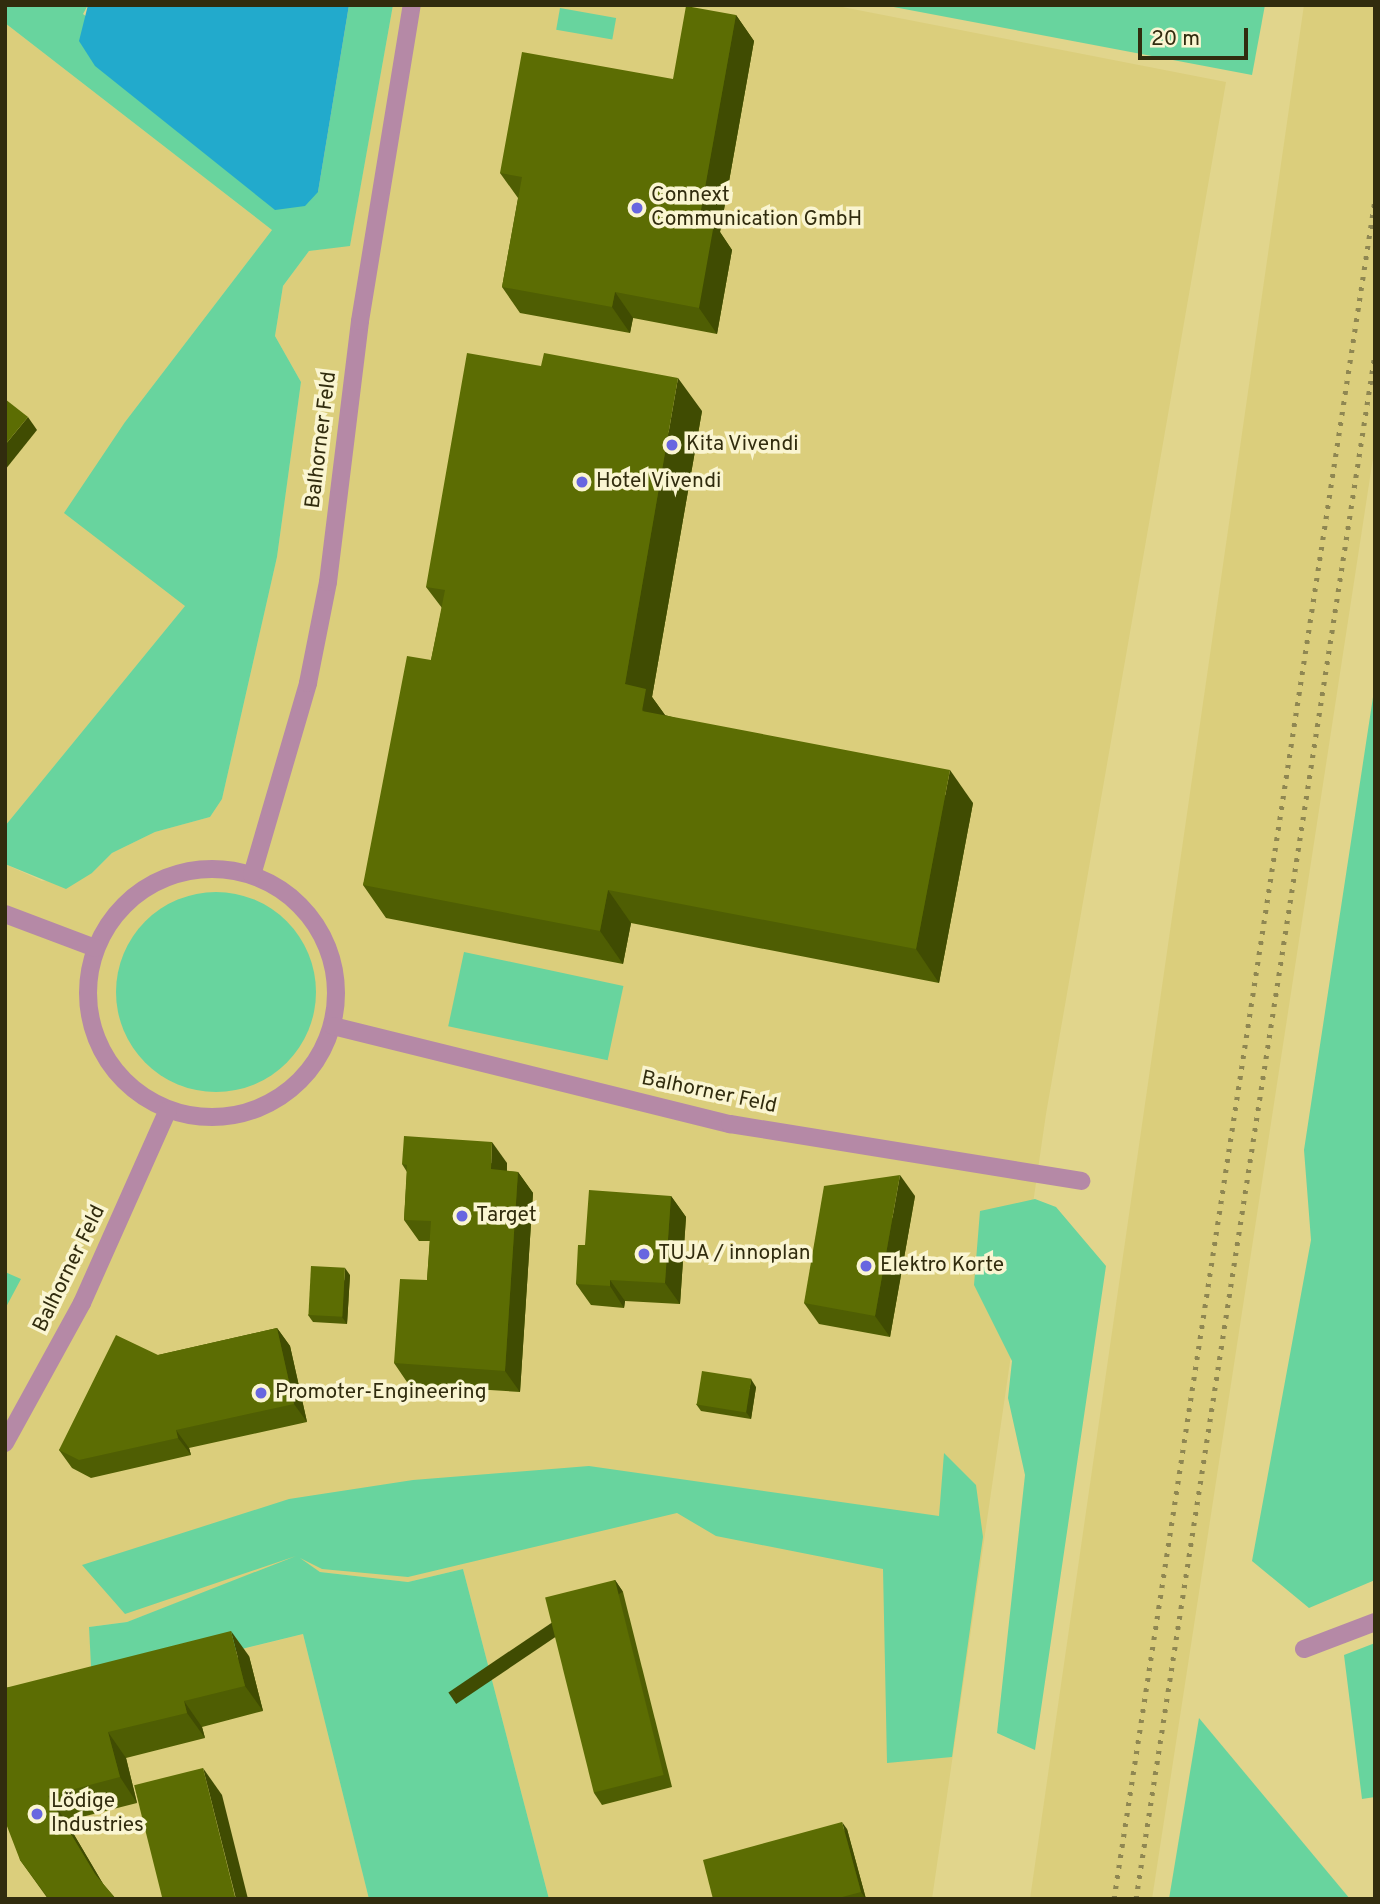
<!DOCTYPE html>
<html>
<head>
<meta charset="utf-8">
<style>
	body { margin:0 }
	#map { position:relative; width:1380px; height:1904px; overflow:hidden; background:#e1d58c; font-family:Overpass,sans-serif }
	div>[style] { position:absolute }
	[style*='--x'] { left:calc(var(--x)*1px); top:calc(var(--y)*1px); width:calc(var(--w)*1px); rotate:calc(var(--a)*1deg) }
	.built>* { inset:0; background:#dbce7c }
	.green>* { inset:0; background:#68d49e; transform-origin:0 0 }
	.round { border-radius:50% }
	.water>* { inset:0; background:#2ac }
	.minor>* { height:18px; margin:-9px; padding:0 9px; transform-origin:9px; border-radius:9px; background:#b589a6 }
	.minor>.ring { margin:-9px; padding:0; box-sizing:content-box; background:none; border:18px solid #b589a6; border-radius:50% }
	.rail>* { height:5px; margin-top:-2.5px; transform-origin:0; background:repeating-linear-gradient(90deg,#8f8752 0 3.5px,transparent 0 10.5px) }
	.wall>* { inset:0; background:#4f5e03 }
	.shaded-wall>* { inset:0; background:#404c02; transform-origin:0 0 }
	.building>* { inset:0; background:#5c6d03; transform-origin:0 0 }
	.dots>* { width:19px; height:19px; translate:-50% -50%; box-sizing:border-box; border:4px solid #faf5d1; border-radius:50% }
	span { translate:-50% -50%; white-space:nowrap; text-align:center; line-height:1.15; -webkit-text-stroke:7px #faf5d1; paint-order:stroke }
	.poi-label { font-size:21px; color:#312c0e }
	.left { translate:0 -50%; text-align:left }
	.street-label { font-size:21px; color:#312c0e }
	.frame { position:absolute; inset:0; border:7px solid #312c0e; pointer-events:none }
	.scale { position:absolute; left:1138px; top:28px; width:110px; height:32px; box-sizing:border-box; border:4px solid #312c0e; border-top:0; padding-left:9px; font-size:21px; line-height:24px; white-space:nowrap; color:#312c0e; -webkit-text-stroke:5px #faf5d1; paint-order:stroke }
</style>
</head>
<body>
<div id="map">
	<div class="built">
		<div style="clip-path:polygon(evenodd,393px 5px,832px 5px,1226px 82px,1046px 1114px,932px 1899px,549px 1899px,463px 1569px,408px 1582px,320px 1572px,297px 1557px,127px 1622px,89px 1627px,93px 1686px,303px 1634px,369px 1899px,5px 1899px,5px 864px,42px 881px,92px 873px,112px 853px,155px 832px,210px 817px,222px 799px,277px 557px,301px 382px,275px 336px,283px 286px,309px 251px,350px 245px,393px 5px,145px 1063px,210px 1092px,181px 1086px,145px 1063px)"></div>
		<div style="clip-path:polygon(1304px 5px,1375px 5px,1375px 445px,1152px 1899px,1030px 1899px)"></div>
		<div style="clip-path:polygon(5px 23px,272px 230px,125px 422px,185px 606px,5px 826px)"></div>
	</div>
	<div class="green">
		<div style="clip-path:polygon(5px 5px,88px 5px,83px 14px,318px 192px,349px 5px,393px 5px,350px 246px,309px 251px,283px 286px,275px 336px,301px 382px,277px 557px,222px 799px,210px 817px,155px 832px,112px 853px,92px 873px,66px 889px,5px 864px,5px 826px,185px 606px,64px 513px,125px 422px,272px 230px,5px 23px)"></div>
		<div style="clip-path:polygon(883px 5px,1265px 5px,1252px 75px)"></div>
		<div style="left:560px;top:8px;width:57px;height:22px;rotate:10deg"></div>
		<div style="clip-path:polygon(1375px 684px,1375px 1580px,1309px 1608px,1252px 1561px,1311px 1240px,1304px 1150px)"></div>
		<div class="round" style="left:116px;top:892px;width:200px;height:200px"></div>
		<div style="left:464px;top:952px;width:163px;height:76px;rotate:12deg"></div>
		<div style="clip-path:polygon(1035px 1199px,1056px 1207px,1106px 1266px,1035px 1750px,997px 1733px,1025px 1475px,1008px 1398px,1012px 1361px,974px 1285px,980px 1211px)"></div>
		<div style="clip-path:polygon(5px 1272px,21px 1279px,5px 1309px)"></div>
		<div style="clip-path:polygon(944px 1453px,976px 1485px,983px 1537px,952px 1757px,887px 1763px,883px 1569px,716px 1536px,677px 1513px,408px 1577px,322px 1569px,300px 1558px,320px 1572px,408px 1582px,463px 1569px,549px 1899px,369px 1899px,303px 1634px,92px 1686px,89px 1627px,127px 1622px,296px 1556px,125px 1614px,82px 1565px,289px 1499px,413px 1480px,589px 1466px,939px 1516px)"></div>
		<div style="clip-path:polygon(1375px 1643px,1375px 1797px,1362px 1799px,1344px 1655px)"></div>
		<div style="clip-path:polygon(1199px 1718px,1350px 1899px,1169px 1899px)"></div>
	</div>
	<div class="water">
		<div style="clip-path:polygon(88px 5px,349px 5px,318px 192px,305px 206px,275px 210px,95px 66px,79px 41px)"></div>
	</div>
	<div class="minor">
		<div class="ring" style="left:88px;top:869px;width:230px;height:230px"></div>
		<div style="--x:252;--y:875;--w:200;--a:-73.7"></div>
		<div style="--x:308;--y:683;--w:103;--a:-78.8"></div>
		<div style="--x:328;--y:582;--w:263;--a:-83"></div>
		<div style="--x:360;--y:321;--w:320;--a:-80.7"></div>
		<div style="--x:5;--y:914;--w:96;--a:20.7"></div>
		<div style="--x:333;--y:1026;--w:409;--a:13.9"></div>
		<div style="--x:730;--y:1124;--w:356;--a:9.2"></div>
		<div style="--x:5;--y:1443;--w:160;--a:-61.2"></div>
		<div style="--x:82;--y:1303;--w:211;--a:-66"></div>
		<div style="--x:1304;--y:1649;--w:76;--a:-20.8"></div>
	</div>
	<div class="rail">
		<div style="--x:1114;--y:1899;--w:1719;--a:-81.27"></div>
		<div style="--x:1136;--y:1899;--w:1564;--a:-81.21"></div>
	</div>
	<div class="wall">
		<div style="clip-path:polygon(736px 15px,754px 41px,720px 232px,732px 250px,717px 334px,633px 318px,630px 333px,520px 313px,502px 287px,518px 198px,500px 173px,673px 79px)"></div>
		<div style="clip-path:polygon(702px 411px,652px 697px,665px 715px,973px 803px,939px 983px,631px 923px,623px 964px,386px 918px,363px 885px,431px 660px,442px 608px,426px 587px)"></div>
		<div style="clip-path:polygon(507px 1163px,507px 1171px,518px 1172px,533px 1193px,520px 1392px,409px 1385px,394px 1363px,427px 1280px,430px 1241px,419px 1241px,404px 1220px,407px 1172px,402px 1164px)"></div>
		<div style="clip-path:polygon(671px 1196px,686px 1217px,680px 1304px,625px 1301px,624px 1308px,591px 1305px,576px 1284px,585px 1245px)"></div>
		<div style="clip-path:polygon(915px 1196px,890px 1337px,819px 1324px,804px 1303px)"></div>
		<div style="clip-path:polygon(350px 1275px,347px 1324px,313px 1322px,308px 1315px)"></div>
		<div style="clip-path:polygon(277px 1328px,290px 1346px,307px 1422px,189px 1448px,191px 1455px,91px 1478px,72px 1468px,59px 1450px,158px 1355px)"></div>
		<div style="clip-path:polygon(756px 1387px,751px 1419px,701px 1411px,696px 1404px)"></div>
		<div style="clip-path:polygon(615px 1580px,623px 1592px,672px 1787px,602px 1805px,594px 1793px)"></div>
		<div style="clip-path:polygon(249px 1656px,263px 1711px,202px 1727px,205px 1738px,126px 1758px,137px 1803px,66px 1821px,103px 1884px,116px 1899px,48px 1899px,20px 1860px,5px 1688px)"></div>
		<div style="clip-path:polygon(847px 1829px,866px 1899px,713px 1899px)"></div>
	</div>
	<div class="shaded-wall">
		<div style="clip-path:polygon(736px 15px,754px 41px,720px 232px,732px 250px,717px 334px,699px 308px,699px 221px)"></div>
		<div style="clip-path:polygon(615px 292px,633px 318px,630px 333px,612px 307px)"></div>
		<div style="clip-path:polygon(678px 378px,702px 411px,652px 697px,670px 722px,666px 744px,625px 684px)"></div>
		<div style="clip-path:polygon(28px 417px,37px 430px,5px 470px,5px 445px)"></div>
		<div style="clip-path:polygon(950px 770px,973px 803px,939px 983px,916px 949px)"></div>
		<div style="clip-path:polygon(608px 890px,631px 923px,623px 964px,600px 931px)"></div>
		<div style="clip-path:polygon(492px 1142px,507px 1163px,506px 1191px,491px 1169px)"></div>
		<div style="clip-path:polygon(518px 1172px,533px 1193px,520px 1392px,505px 1371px)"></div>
		<div style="clip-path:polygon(900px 1175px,915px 1196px,890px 1337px,875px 1316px)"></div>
		<div style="clip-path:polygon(671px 1196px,686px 1217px,680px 1304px,665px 1283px)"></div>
		<div style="clip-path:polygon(345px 1268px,350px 1275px,347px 1324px,342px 1317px)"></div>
		<div style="clip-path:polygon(610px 1280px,625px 1301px,624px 1308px,610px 1286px)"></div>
		<div style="clip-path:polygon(277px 1328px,290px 1346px,307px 1422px,294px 1404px)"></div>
		<div style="clip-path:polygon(751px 1379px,756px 1387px,751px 1419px,746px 1412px)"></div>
		<div style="clip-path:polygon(176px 1430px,189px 1448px,191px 1455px,178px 1438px)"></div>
		<div style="left:615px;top:1580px;width:14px;height:201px;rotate:56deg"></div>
		<div style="clip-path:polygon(231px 1631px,249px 1656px,263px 1711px,245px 1686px)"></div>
		<div style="clip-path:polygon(184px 1701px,202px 1727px,205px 1738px,187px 1713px)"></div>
		<div style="clip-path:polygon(108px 1732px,126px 1758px,137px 1803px,120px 1777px)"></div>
		<div style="clip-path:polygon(203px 1768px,222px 1795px,248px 1899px,236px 1899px)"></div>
		<div style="clip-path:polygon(48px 1796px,66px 1821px,112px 1899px,95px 1874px)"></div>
		<div style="clip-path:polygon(842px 1822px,847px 1829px,866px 1899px,861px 1892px)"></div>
	</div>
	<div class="building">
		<div style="clip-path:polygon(686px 6px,736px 15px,699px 221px,714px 224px,699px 308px,615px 292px,612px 307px,502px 287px,522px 177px,500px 173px,522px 52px,673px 79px)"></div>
		<div style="clip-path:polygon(467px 353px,541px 366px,544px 353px,678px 378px,625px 684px,646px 689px,642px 711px,950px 770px,916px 949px,608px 890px,600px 931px,363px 885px,407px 656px,431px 660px,445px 590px,426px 587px)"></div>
		<div style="clip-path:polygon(5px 399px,28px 417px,5px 445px)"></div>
		<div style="clip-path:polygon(404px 1136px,492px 1142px,491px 1169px,518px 1172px,505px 1371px,394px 1363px,400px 1279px,427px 1280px,431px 1221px,404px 1220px,407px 1165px,402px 1164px)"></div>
		<div style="clip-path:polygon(900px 1175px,875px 1316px,804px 1303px,824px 1186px)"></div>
		<div style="clip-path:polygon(589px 1190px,671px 1196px,665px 1283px,610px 1280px,610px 1286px,576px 1284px,578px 1245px,585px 1245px)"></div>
		<div style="left:311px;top:1266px;width:34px;height:49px;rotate:3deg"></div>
		<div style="clip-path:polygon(277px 1328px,294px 1404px,176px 1430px,178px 1438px,79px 1460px,59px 1450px,116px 1335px,158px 1355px)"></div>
		<div style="left:702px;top:1371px;width:50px;height:34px;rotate:9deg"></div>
		<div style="left:615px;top:1580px;width:201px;height:72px;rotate:76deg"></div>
		<div style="clip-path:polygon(231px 1631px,245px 1686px,184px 1701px,187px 1713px,108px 1732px,120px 1777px,48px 1796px,95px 1874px,116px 1899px,49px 1899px,20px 1860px,5px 1821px,5px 1688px)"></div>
		<div style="left:203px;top:1768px;width:135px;height:71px;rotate:76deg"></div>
		<div style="clip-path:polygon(842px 1822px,861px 1892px,835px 1899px,713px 1899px,703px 1860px)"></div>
	</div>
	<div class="dots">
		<div style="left:637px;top:208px;background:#6866e0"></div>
		<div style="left:672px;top:445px;background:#6866e0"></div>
		<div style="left:582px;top:482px;background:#6866e0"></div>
		<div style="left:462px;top:1216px;background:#6866e0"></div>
		<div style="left:644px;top:1254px;background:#6866e0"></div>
		<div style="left:866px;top:1266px;background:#6866e0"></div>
		<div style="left:261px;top:1393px;background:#6866e0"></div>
		<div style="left:37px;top:1814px;background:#6866e0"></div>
	</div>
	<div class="poi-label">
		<span class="left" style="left:651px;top:208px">Connext<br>Communication GmbH</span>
		<span class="left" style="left:686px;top:445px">Kita Vivendi</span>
		<span class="left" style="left:596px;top:482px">Hotel Vivendi</span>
		<span class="left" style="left:476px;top:1216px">Target</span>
		<span class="left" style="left:658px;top:1254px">TUJA / innoplan</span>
		<span class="left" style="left:880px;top:1266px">Elektro Korte</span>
		<span class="left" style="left:275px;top:1393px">Promoter-Engineering</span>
		<span class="left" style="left:51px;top:1814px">Lödige<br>Industries</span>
	</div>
	<div class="street-label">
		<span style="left:322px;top:440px;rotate:-83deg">Balhorner Feld</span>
		<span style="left:709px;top:1093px;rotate:12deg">Balhorner Feld</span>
		<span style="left:70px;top:1269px;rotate:-64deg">Balhorner Feld</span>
	</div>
	<div class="frame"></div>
	<div class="scale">20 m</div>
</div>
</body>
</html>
